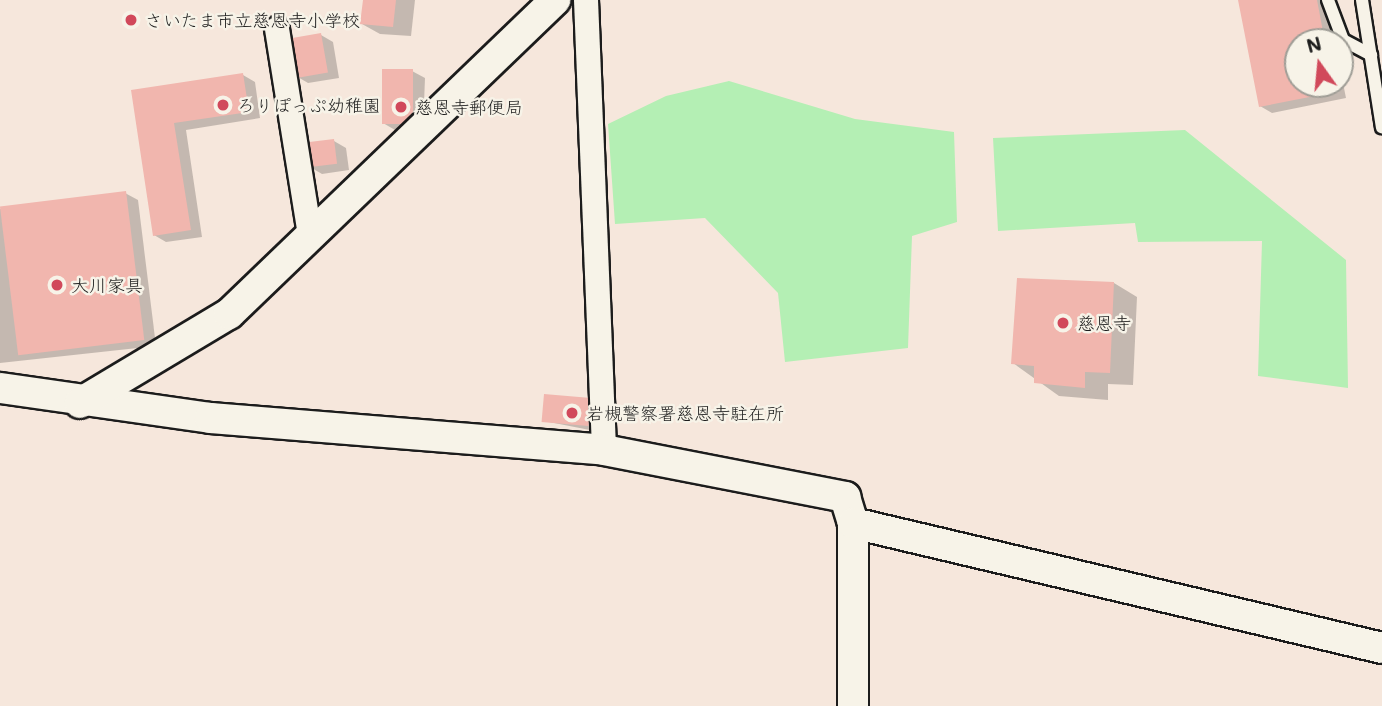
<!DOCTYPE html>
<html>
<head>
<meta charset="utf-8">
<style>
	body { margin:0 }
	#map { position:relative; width:1382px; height:706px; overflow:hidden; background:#f6e7dc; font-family:Mali,"Klee One",sans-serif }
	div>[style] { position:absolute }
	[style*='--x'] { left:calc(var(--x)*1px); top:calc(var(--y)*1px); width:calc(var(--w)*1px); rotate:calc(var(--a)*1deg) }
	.green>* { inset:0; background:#b4efb4 }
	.shadow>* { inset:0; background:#0003 }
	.building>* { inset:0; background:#f1b6ae; transform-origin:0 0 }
	.roads { filter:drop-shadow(2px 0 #1c1c1c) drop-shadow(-2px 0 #1c1c1c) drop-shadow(0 2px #1c1c1c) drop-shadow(0 -2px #1c1c1c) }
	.service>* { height:12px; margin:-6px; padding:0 6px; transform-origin:6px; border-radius:6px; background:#f7f3e8 }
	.minor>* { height:24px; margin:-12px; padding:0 12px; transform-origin:12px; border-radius:12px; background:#f7f3e8 }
	.tertiary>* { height:30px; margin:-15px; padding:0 15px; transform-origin:15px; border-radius:15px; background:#f7f3e8 }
	.dots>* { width:19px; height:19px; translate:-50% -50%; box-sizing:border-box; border:4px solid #f7f3e8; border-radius:50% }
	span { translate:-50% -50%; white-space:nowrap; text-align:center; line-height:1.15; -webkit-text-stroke:5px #f7f3e8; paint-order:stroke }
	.poi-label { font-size:18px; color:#1c1c1c }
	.left { translate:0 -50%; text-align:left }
	.north { position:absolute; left:1284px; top:28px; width:70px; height:70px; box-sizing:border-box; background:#f7f3e8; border:2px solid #9f9d96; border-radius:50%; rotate:345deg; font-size:19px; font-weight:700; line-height:28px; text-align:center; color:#1c1c1c }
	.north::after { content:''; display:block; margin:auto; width:24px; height:32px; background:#d1495b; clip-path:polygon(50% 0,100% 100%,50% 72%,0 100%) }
</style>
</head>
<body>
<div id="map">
	<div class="green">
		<div style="clip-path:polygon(729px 81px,855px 119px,954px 132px,957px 222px,912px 236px,908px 348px,785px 362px,778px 293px,705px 218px,615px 224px,608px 124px,666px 96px)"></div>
		<div style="clip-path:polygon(1185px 130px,1346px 260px,1348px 388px,1258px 376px,1262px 241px,1138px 242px,1135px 223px,998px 231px,993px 138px)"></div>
	</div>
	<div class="shadow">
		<div style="clip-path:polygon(364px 0,415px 0,411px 36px,380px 34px,362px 24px)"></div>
		<div style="clip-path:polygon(1239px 0,1327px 0,1335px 42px,1298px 42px,1298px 84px,1340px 84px,1340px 68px,1346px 98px,1272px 113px,1260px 106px)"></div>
		<div style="clip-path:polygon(321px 35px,333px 42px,339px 78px,308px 83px,296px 76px)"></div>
		<div style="clip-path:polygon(412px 71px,425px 78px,423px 130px,395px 130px,383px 123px)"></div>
		<div style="clip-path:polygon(243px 75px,255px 82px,260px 118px,186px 130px,202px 237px,166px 242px,154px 235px,133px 91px)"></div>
		<div style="clip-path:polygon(334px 141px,346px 148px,349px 170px,322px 174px,310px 167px)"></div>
		<div style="clip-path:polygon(125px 193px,138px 200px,156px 346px,0 363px,0 209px)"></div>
		<div style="clip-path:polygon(1114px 283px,1137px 297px,1133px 385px,1108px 384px,1108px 400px,1059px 396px,1013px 363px)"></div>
		<div style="clip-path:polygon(590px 399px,600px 432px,544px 421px)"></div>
	</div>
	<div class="building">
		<div style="clip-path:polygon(363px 0,396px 0,393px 27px,360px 24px)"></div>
		<div style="clip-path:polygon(1238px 0,1317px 0,1325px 42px,1298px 42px,1298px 84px,1333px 84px,1335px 92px,1259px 107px)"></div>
		<div style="left:321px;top:33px;width:40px;height:32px;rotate:80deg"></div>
		<div style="left:382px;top:69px;width:31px;height:55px"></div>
		<div style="clip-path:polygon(243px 73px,249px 112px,174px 123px,191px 230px,153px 236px,131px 90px)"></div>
		<div style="left:334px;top:139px;width:25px;height:29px;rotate:83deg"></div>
		<div style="left:126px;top:191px;width:150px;height:127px;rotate:83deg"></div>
		<div style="clip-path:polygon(1017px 278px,1114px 282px,1110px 373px,1085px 372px,1085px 388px,1034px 383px,1034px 366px,1011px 364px)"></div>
		<div style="left:544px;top:394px;width:47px;height:28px;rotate:5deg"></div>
	</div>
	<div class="roads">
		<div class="service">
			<div style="--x:1328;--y:0;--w:43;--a:69.4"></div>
			<div style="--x:1343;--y:40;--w:32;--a:28"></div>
			<div style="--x:1362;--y:0;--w:129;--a:81.1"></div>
		</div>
		<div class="minor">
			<div style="--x:586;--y:0;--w:450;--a:87.7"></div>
			<div style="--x:277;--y:29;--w:210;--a:80.9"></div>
		</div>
		<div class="tertiary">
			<div style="--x:0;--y:388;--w:212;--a:8.1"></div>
			<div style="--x:210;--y:418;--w:395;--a:4.6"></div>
			<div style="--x:604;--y:450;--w:246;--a:11"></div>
			<div style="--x:845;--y:497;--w:27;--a:73"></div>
			<div style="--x:853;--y:523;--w:183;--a:90"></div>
			<div style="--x:80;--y:403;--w:174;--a:-30.9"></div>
			<div style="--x:229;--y:314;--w:453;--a:-43.9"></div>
			<div style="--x:853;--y:523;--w:544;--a:13.29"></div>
		</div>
	</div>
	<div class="dots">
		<div style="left:131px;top:20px;background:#d1495b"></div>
		<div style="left:223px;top:105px;background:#d1495b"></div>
		<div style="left:401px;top:107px;background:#d1495b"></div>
		<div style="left:57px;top:285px;background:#d1495b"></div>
		<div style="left:1063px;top:323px;background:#d1495b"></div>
		<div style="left:572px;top:413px;background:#d1495b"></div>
	</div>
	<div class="poi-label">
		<span class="left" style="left:145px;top:20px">さいたま市立慈恩寺小学校</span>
		<span class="left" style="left:237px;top:105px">ろりぽっぷ幼稚園</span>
		<span class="left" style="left:415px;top:107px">慈恩寺郵便局</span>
		<span class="left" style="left:71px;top:285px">大川家具</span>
		<span class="left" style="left:1077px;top:323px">慈恩寺</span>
		<span class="left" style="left:586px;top:413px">岩槻警察署慈恩寺駐在所</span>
	</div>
	<div class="north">N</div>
</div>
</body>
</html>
